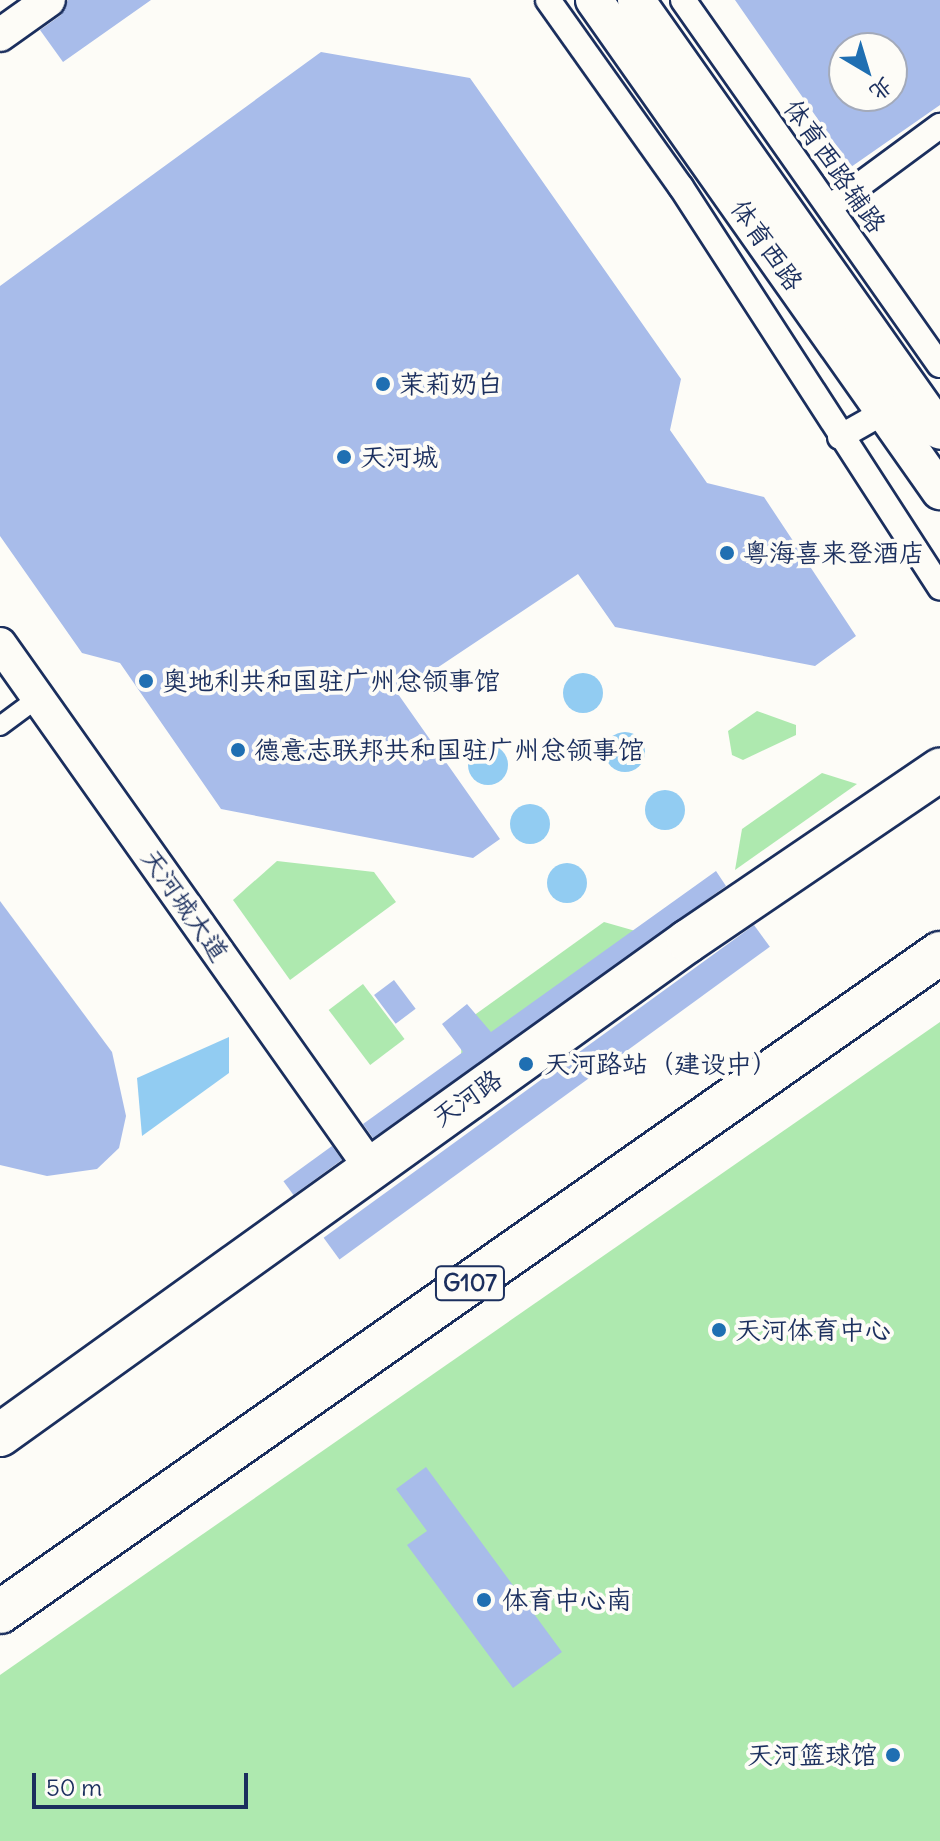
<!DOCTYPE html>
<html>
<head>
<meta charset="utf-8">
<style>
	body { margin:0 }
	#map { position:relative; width:940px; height:1841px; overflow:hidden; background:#fdfcf7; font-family:Delius,"LXGW WenKai TC",sans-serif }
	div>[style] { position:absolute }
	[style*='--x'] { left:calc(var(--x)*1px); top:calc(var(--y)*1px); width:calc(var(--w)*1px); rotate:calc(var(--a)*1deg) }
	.green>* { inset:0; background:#aee9af; transform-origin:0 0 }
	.water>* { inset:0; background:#92ccf2 }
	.round { border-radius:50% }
	.building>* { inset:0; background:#a8bcea; transform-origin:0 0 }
	.roads { filter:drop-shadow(2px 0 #1b2f5e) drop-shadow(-2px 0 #1b2f5e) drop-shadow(0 2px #1b2f5e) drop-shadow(0 -2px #1b2f5e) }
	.pedestrian>* { height:18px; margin:-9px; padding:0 9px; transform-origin:9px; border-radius:9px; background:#fdfcf7 }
	.minor>* { height:24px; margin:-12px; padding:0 12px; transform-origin:12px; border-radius:12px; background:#fdfcf7 }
	.tertiary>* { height:32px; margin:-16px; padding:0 16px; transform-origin:16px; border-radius:16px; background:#fdfcf7 }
	.secondary>* { height:36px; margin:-18px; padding:0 18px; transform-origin:18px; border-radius:18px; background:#fdfcf7 }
	.trunk>* { height:42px; margin:-21px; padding:0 21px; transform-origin:21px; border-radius:21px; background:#fdfcf7 }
	.dots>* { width:22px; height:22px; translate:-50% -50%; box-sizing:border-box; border:4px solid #fdfcf7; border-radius:50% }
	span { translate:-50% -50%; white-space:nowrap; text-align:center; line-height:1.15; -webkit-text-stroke:8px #fdfcf7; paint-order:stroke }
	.shield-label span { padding:2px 6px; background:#fdfcf7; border:2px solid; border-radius:6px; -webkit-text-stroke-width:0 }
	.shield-label { font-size:24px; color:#1b2f5e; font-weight:700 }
	.street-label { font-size:26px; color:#1b2f5e }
	.poi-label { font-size:26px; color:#1b2f5e }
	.left { translate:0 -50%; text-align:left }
	.right { translate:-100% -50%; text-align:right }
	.north { position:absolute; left:828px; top:32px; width:80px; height:80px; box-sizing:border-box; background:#fdfcf7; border:2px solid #a3aaba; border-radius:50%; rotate:142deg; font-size:22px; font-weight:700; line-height:32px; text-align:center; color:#1b2f5e }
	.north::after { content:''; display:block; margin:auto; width:28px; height:36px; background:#1f6fb2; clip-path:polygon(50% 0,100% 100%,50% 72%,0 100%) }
	.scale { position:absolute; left:32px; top:1773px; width:216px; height:36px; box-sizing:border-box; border:4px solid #1b2f5e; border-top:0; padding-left:10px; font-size:24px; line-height:28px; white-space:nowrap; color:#1b2f5e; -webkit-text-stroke:6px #fdfcf7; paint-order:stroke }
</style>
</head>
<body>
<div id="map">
	<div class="green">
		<div style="clip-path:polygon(757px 711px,796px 725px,796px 735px,743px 760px,732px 755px,728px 731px)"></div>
		<div style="clip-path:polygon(822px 773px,857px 784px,735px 870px,742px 829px)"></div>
		<div style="clip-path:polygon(277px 861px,374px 872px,396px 902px,290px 980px,233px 900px)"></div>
		<div style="clip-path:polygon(604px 922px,639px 932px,461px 1059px,462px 1024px)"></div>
		<div style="left:363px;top:984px;width:69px;height:43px;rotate:53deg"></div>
		<div style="clip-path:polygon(940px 1022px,940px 1841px,0 1841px,0 1675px)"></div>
	</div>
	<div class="water">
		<div class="round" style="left:563px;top:673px;width:40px;height:40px"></div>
		<div class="round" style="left:605px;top:732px;width:40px;height:40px"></div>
		<div class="round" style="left:468px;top:745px;width:40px;height:40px"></div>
		<div class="round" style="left:645px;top:790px;width:40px;height:40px"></div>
		<div class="round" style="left:510px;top:804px;width:40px;height:40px"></div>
		<div class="round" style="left:547px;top:863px;width:40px;height:40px"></div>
		<div style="clip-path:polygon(229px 1037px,229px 1073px,142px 1136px,137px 1078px)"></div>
	</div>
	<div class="building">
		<div style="clip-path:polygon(68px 0,151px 0,63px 62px,40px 30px,61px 15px)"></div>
		<div style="clip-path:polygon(evenodd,735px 0,940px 0,940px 105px,851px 167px,735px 0,844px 48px,892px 48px,892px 96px,844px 96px,844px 48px)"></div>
		<div style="clip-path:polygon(321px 52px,470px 78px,681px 379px,670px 430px,707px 483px,764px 497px,856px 636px,815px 666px,615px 627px,578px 574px,398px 694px,500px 839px,473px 858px,221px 809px,120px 663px,82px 653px,0 536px,0 286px)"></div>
		<div style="clip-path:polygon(716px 871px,726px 886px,373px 1138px,363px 1124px,463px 1052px,442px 1024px,467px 1004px,491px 1032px)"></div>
		<div style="clip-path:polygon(0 901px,112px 1052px,126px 1116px,119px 1148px,97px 1169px,47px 1176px,0 1165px)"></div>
		<div style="left:754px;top:925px;width:27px;height:532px;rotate:54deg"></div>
		<div style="left:394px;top:980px;width:36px;height:25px;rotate:53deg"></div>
		<div style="left:332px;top:1146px;width:17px;height:60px;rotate:54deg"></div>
		<div style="clip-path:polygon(426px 1467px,562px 1652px,513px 1688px,407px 1545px,427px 1531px,396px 1489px)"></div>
	</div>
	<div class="roads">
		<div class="pedestrian">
			<div style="--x:0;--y:726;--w:47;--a:-36.4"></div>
		</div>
		<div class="minor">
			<div style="--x:548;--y:0;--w:229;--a:54.6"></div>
			<div style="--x:681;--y:187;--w:477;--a:57.1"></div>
			<div style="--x:683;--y:0;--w:446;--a:54.9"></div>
			<div style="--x:830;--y:207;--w:137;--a:-36.4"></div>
			<div style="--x:840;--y:437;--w:53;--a:-29.5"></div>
		</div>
		<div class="tertiary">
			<div style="--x:0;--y:35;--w:60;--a:-35.5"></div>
			<div style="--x:0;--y:644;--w:641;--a:54.72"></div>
		</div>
		<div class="secondary">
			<div style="--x:594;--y:0;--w:601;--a:54.83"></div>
			<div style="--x:636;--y:0;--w:527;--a:54.8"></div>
		</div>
		<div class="trunk">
			<div style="--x:0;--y:1435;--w:847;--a:-35.68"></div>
			<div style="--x:688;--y:941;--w:305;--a:-34.2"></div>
			<div style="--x:0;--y:1612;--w:1148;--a:-35.03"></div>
		</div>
	</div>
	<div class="dots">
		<div style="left:383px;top:384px;background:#1f6fb2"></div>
		<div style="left:344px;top:457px;background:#1f6fb2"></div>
		<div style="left:727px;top:553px;background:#1f6fb2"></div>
		<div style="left:146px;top:681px;background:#1f6fb2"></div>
		<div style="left:238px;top:750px;background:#1f6fb2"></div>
		<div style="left:526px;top:1064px;background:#1f6fb2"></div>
		<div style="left:719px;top:1330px;background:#1f6fb2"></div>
		<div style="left:484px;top:1600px;background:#1f6fb2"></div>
		<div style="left:893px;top:1755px;background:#1f6fb2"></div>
	</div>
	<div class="shield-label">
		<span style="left:470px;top:1283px">G107</span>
	</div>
	<div class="street-label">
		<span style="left:835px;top:166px;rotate:55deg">体育西路辅路</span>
		<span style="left:767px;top:245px;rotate:55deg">体育西路</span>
		<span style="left:185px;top:905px;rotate:55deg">天河城大道</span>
		<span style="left:467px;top:1098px;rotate:-35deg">天河路</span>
	</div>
	<div class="poi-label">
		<span class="left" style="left:399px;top:384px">茉莉奶白</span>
		<span class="left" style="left:360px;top:457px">天河城</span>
		<span class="left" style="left:743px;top:553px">粤海喜来登酒店</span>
		<span class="left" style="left:162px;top:681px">奥地利共和国驻广州总领事馆</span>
		<span class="left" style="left:254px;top:750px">德意志联邦共和国驻广州总领事馆</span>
		<span class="left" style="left:544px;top:1064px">天河路站（建设中）</span>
		<span class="left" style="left:735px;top:1330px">天河体育中心</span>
		<span class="left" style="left:502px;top:1600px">体育中心南</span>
		<span class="right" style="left:877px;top:1755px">天河篮球馆</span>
	</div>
	<div class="north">北</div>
	<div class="scale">50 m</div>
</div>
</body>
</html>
